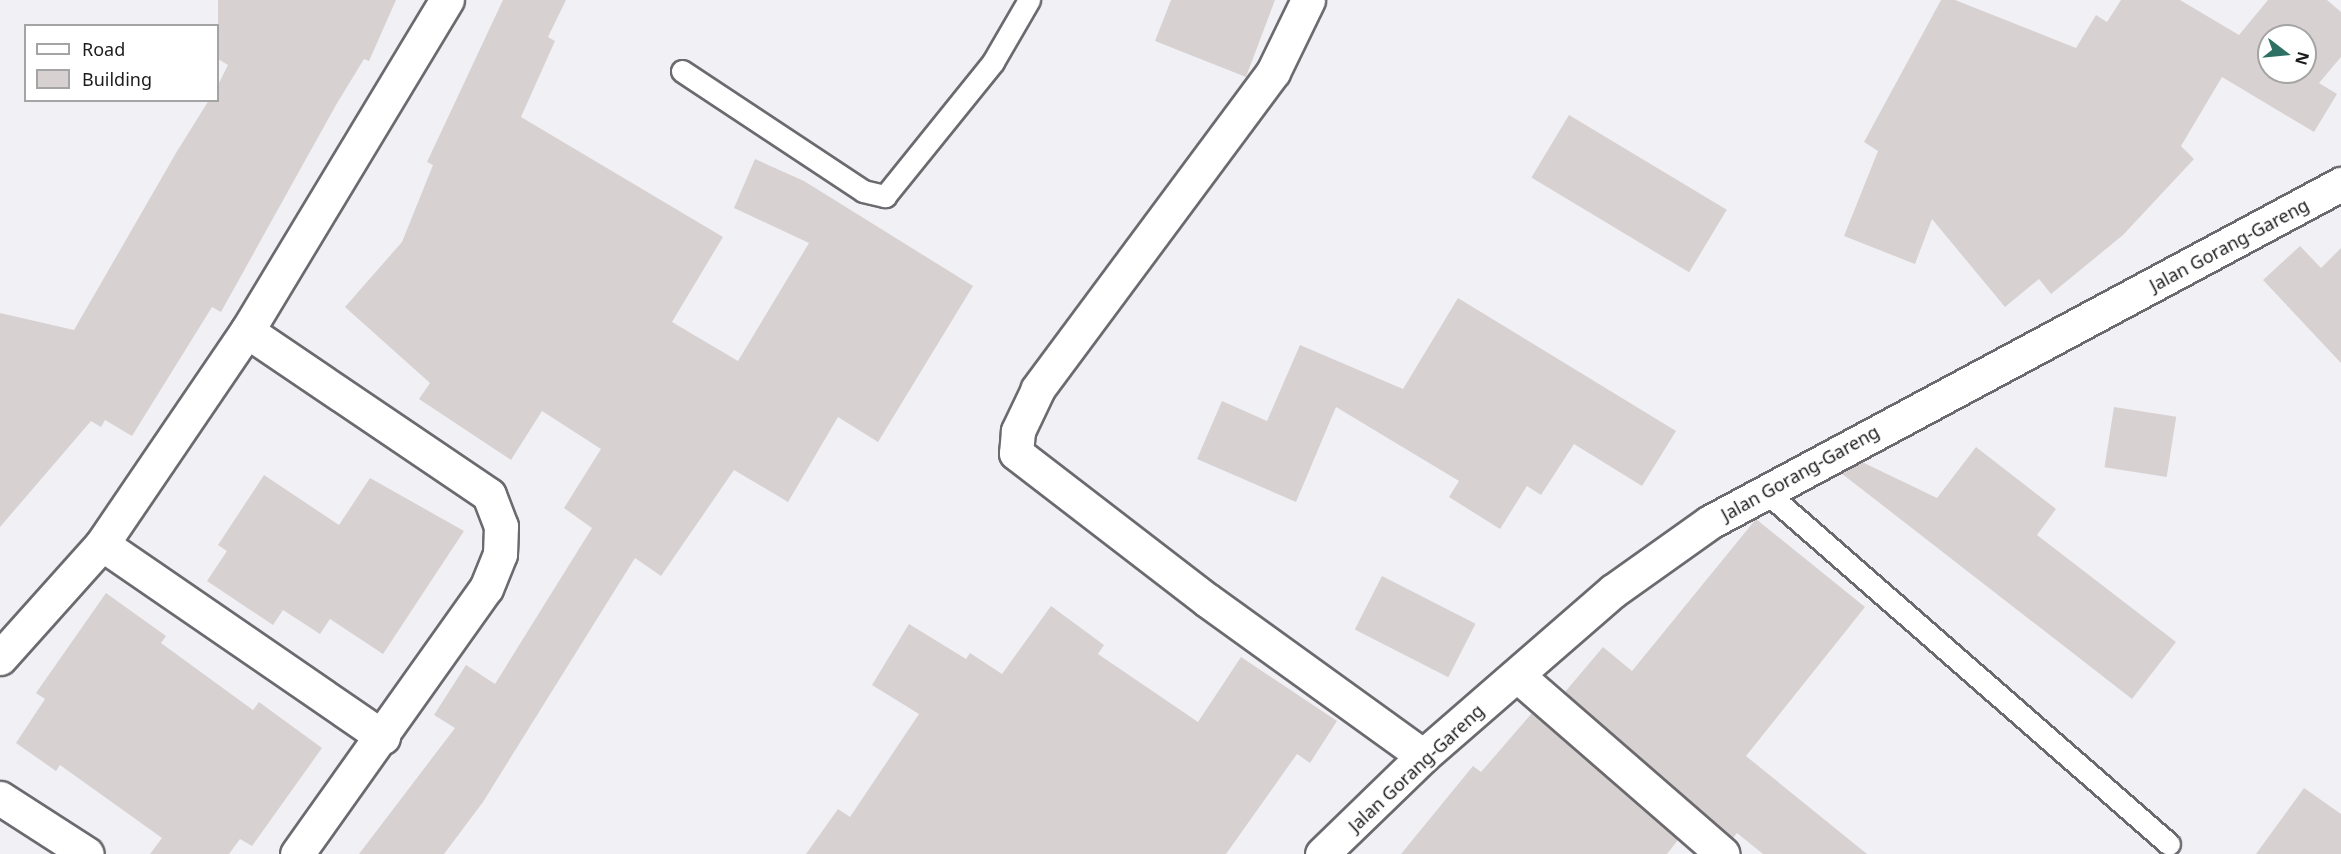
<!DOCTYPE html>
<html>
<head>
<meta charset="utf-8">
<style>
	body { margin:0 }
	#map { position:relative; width:2341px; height:854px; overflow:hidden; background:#f1f0f5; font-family:"Noto Sans",sans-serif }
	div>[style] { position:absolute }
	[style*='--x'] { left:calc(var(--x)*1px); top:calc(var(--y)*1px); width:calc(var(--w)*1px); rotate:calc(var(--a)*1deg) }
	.building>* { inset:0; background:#d8d1d1; transform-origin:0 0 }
	.roads { filter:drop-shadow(2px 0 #6c6a6f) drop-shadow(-2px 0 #6c6a6f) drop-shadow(0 2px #6c6a6f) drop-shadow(0 -2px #6c6a6f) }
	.service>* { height:21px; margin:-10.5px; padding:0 10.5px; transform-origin:10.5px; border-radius:10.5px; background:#fff }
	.minor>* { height:33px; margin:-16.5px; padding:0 16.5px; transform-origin:16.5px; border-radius:16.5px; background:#fff }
	.secondary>* { height:33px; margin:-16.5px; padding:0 16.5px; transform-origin:16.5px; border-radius:16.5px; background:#fff }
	span { translate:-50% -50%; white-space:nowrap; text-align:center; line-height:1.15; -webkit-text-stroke:6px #fff; paint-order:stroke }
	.street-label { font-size:18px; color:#1c1c1e }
	.legend { position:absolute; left:24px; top:24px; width:195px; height:78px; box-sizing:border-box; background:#fff; border:2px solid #a4a4a5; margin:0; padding:8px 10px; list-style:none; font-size:18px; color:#1c1c1e }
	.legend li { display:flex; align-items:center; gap:12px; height:30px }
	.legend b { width:30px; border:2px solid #a4a4a5 }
	.north { position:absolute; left:2257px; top:24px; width:60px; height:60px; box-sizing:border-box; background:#fff; border:2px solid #a4a4a5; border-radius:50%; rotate:106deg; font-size:16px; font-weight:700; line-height:24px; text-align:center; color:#1c1c1e }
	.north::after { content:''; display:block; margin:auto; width:21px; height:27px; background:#2d7164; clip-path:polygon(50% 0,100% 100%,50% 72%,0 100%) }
</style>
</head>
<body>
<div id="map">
	<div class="building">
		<div style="clip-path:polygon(218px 0,396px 0,369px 61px,364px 59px,336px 105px,221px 312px,212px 307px,132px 436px,105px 420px,101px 427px,91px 421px,0 527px,0 313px,74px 330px,176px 153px,209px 100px,218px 100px,218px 85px,228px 65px,218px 59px)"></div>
		<div style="clip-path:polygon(503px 0,566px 0,548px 37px,555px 41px,521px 117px,723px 237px,672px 322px,738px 361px,809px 243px,734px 208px,755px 159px,804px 181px,973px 286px,878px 442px,838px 417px,788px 502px,734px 470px,661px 576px,635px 558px,483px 802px,444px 854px,359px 854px,455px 728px,434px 715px,466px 665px,495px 684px,592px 528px,564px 508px,601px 449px,542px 411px,511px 460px,419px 399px,430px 383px,345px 307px,402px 242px,433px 165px,427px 162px)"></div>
		<div style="clip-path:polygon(1171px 0,1275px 0,1246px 77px,1155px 41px)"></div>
		<div style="clip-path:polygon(evenodd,1941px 0,1955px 0,2076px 48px,2096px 15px,2107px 22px,2121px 0,2180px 0,2239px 35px,2268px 0,2327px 0,2341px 12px,2341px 57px,2319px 83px,2337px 94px,2314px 132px,2222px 77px,2181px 146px,2194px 159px,2123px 235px,2051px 294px,2039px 279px,2005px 307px,1932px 219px,1915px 264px,1844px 236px,1878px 151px,1864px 142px,1941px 0,2269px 36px,2305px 36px,2305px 72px,2269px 72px,2269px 36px)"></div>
		<div style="left:1569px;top:115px;width:184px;height:73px;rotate:31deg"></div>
		<div style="clip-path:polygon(2300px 246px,2321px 268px,2341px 248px,2341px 363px,2263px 280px)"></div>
		<div style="clip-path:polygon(1458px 298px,1676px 431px,1642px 486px,1574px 444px,1541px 495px,1527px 486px,1500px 529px,1449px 497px,1459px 481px,1336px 407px,1296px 502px,1197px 459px,1222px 401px,1267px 421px,1300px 345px,1403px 389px)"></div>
		<div style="left:2114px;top:407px;width:63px;height:61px;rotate:9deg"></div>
		<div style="clip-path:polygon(1976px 447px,2056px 509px,2037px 535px,2176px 642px,2132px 699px,1841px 473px,1862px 462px,1937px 498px)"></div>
		<div style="clip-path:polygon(264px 475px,339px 525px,370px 478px,464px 531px,383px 654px,330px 619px,320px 634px,283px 610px,273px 625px,207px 581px,227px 551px,218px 545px)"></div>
		<div style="clip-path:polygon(1756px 519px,1865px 607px,1746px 756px,1867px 854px,1763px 854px,1737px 833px,1733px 838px,1565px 692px,1603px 647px,1632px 671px)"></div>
		<div style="left:1382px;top:576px;width:105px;height:60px;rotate:27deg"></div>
		<div style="clip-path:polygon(106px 593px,166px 636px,161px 643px,253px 710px,259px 702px,322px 748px,252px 846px,240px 839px,229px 854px,150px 854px,162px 838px,60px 765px,56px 771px,16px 743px,45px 699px,36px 693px)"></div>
		<div style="clip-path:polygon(1051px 606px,1104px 645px,1098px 654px,1198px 722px,1241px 657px,1337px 721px,1310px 763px,1297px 754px,1226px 854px,806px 854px,838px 809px,850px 817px,919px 714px,872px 685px,909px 624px,966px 659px,970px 653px,1002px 674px)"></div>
		<div style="clip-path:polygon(1532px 713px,1678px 840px,1667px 854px,1401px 854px,1473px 766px,1481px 772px)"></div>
		<div style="clip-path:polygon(2304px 788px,2341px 814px,2341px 854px,2256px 854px)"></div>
	</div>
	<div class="roads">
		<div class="service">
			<div style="--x:682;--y:71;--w:217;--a:33.5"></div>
			<div style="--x:863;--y:191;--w:23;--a:13"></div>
			<div style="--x:885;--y:196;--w:172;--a:-51.1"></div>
			<div style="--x:993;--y:62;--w:72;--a:-59.9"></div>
			<div style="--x:1766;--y:492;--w:535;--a:41.14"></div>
		</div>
		<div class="minor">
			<div style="--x:1308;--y:0;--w:80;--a:115.9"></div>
			<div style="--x:1273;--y:72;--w:395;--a:126.6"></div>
			<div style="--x:1038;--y:389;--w:47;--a:115.5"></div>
			<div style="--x:1018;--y:431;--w:22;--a:95"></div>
			<div style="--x:1016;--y:453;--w:241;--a:37.6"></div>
			<div style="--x:1207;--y:600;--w:266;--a:35.8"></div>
			<div style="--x:247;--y:331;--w:292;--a:34.1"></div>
			<div style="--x:489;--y:495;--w:33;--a:69"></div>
			<div style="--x:501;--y:526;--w:28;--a:92"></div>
			<div style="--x:500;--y:554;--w:37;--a:112"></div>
			<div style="--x:486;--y:588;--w:326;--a:125.4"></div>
			<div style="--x:102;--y:544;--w:341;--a:34.5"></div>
			<div style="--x:0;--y:658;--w:153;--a:-48.2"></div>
			<div style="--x:102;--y:544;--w:258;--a:-55.8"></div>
			<div style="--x:247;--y:331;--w:387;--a:-58.9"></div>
			<div style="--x:1518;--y:676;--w:271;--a:41"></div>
			<div style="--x:0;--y:798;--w:103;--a:32.8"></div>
		</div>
		<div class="secondary">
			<div style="--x:1322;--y:854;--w:141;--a:-44.1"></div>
			<div style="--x:1423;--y:756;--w:252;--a:-41"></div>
			<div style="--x:1613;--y:591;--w:119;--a:-35.4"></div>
			<div style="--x:1710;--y:522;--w:716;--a:-28.18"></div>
		</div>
	</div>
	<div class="street-label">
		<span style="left:2229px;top:245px;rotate:-28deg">Jalan Gorang-Gareng</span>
		<span style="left:1800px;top:473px;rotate:-29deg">Jalan Gorang-Gareng</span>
		<span style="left:1416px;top:768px;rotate:-43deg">Jalan Gorang-Gareng</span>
	</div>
	<ul class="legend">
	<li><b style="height:8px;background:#fff"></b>Road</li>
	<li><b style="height:16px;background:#d8d1d1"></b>Building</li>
	</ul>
	<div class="north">N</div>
</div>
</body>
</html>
